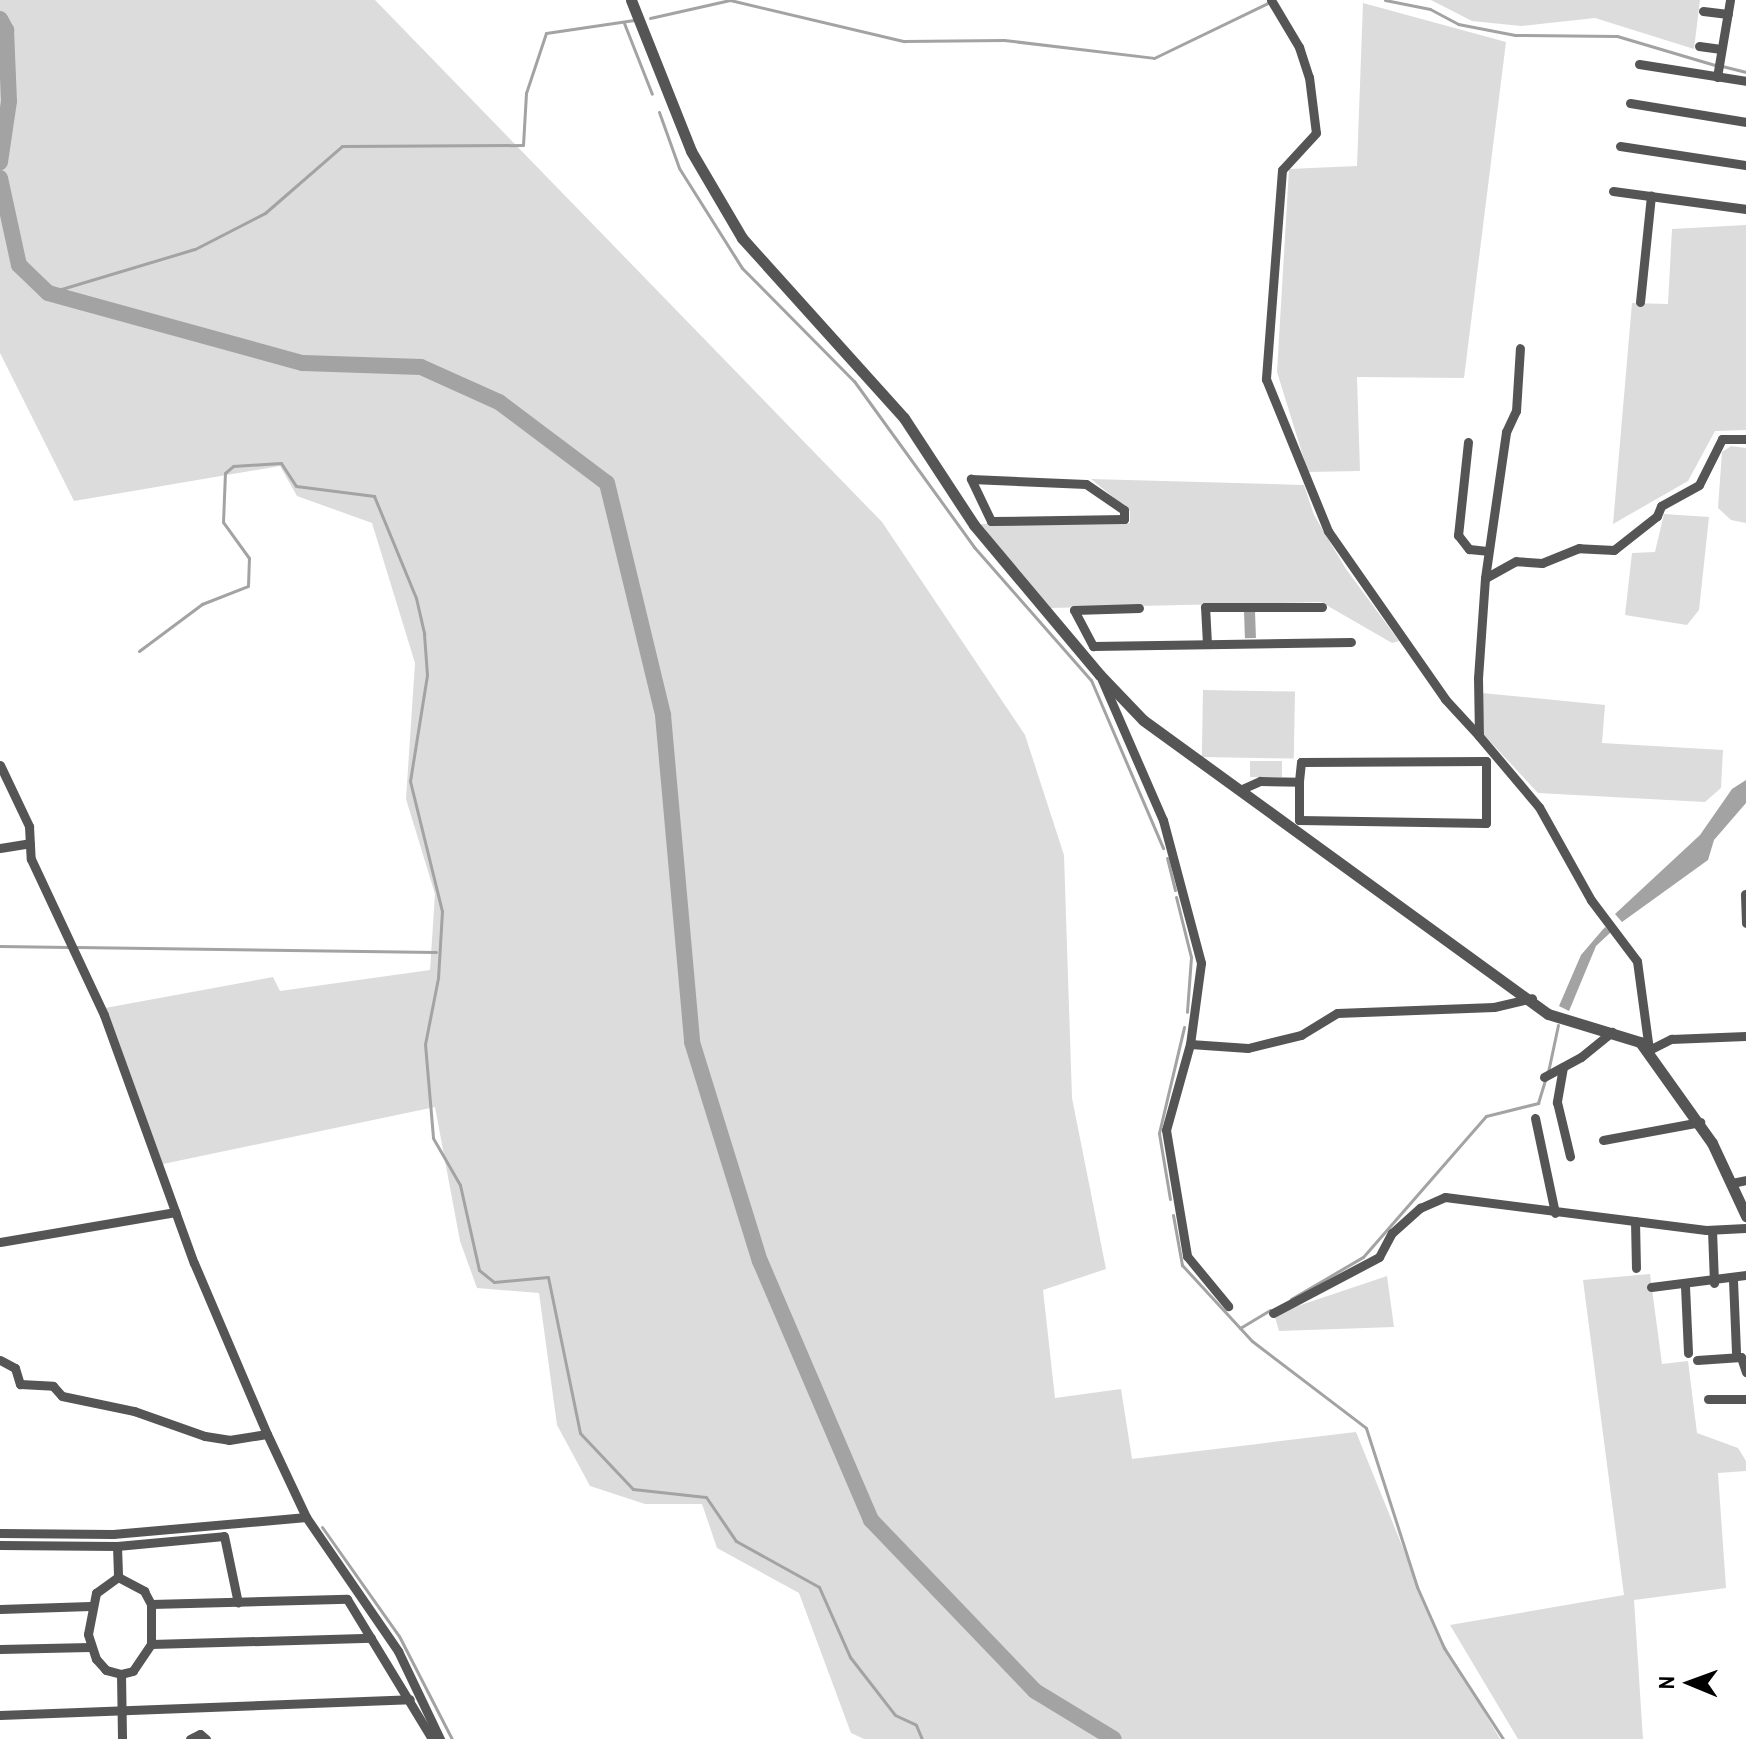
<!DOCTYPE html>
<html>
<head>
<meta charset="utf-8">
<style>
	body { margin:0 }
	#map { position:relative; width:1746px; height:1739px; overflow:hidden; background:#fff; font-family:"Archivo Narrow",sans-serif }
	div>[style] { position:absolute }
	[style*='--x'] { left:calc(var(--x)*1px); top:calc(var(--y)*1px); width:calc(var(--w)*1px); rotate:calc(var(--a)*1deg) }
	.green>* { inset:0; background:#dcdcdc; transform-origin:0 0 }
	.water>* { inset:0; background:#a3a3a3; transform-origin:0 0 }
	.stream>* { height:3px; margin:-1.5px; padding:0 1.5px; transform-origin:1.5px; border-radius:1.5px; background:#a3a3a3 }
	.river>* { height:16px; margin:-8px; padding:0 8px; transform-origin:8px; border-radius:8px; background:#a3a3a3 }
	.minor>* { height:9px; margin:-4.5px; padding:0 4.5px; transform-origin:4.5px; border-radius:4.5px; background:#555 }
	.tertiary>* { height:11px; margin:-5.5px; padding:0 5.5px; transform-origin:5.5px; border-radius:5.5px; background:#555 }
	span { translate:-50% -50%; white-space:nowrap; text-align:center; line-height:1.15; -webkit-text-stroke:7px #fff; paint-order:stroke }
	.north { position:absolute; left:1650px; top:1643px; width:80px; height:80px; -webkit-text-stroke:6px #fff; paint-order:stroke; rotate:271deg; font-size:22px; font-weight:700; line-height:32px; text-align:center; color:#000 }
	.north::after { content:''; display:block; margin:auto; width:28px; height:36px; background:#000; clip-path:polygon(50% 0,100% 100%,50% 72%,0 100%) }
</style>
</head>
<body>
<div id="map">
	<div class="green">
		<div style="clip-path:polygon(0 0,375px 0,882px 522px,1025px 735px,1064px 855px,1072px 1098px,1106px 1269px,1043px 1290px,1055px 1398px,1121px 1389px,1132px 1459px,1356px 1432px,1437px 1632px,1500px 1739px,864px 1739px,851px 1733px,799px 1593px,717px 1548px,702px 1504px,645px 1504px,590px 1486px,557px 1425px,539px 1293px,477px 1288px,460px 1241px,435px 1107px,163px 1164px,105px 1008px,273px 977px,280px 991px,430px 970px,435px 894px,406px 799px,415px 663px,372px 523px,297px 496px,280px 466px,74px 501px,0 353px)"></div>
		<div style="clip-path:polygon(1431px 0,1700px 0,1694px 49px,1595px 18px,1521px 26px,1472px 21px)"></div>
		<div style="clip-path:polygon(1363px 3px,1506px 42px,1464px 378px,1357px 377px,1360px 471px,1308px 472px,1277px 372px,1289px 169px,1357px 166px)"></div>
		<div style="clip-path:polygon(1746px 225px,1746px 430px,1715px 431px,1688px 481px,1613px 524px,1632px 303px,1668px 304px,1672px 229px)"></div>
		<div style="clip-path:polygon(1731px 446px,1746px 448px,1746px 523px,1731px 520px,1718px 508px,1722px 452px)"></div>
		<div style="clip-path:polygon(1091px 479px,1304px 485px,1314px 515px,1346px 569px,1399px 641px,1392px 643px,1321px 602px,1049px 608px,979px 524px,1130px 523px,1130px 511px)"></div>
		<div style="clip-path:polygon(1664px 514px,1709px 517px,1699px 610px,1687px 625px,1625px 615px,1632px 553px,1655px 552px)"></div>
		<div style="left:1203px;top:690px;width:92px;height:67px;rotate:1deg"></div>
		<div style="clip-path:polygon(1482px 693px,1605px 705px,1602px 743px,1723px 750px,1721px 788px,1705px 802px,1538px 793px,1484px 735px)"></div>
		<div style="left:1250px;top:761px;width:32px;height:16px"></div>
		<div style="clip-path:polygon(1650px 1274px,1662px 1364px,1688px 1361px,1697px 1433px,1738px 1448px,1746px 1461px,1746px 1471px,1718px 1473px,1726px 1588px,1634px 1600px,1643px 1739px,1518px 1739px,1450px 1625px,1624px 1595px,1583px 1280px)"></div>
		<div style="clip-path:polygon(1387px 1276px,1394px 1327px,1279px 1331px,1274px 1314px)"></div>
	</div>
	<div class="water">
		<div style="left:1255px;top:611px;width:27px;height:11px;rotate:88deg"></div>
		<div style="clip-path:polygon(1746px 780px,1746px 803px,1714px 840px,1708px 860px,1622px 922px,1615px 914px,1700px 835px,1732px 789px)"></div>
		<div style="clip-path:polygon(1605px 927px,1611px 932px,1596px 946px,1569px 1011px,1559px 1006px,1581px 955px)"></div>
	</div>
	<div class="stream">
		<div style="--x:1385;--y:0;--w:46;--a:11.3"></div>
		<div style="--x:1430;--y:9;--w:32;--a:28"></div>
		<div style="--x:1458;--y:24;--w:58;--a:10.9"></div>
		<div style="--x:1515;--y:35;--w:102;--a:0.6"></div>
		<div style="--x:1617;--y:36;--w:102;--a:16.5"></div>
		<div style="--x:650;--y:18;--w:82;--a:-12.7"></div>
		<div style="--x:730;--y:0;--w:179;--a:13.3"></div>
		<div style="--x:904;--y:41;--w:100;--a:-0.6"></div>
		<div style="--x:1004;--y:40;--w:151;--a:6.8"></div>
		<div style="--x:1154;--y:58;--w:129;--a:-25.8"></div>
		<div style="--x:624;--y:23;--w:76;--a:68.5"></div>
		<div style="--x:1722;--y:66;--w:25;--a:14"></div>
		<div style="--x:659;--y:112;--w:59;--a:70.3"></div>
		<div style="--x:679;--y:168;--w:118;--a:57.8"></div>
		<div style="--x:742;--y:268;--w:159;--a:45.3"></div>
		<div style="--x:854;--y:381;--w:205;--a:54.1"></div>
		<div style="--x:974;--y:547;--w:177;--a:48.7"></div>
		<div style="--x:1091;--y:680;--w:183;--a:66.8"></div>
		<div style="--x:48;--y:293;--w:153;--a:-16.7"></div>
		<div style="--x:195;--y:249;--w:79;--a:-27.2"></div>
		<div style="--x:265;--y:213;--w:102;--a:-41"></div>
		<div style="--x:342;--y:146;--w:181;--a:-0.3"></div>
		<div style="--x:523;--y:145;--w:52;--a:-86.7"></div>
		<div style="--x:526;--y:93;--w:63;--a:-71.6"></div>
		<div style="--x:546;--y:33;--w:89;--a:-8.4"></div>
		<div style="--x:139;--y:651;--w:79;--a:-36.7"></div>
		<div style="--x:202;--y:604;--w:49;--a:-21.4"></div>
		<div style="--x:248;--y:586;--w:28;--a:-88"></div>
		<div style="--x:249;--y:558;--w:44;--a:-125.8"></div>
		<div style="--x:223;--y:522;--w:49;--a:-87.7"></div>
		<div style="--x:225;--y:473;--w:11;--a:-41"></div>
		<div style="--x:233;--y:466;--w:48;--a:-3.6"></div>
		<div style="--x:281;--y:463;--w:27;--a:57"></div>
		<div style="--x:296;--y:486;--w:79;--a:7.3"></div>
		<div style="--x:374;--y:496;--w:110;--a:67.6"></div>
		<div style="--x:416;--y:598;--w:37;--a:77"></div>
		<div style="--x:424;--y:634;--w:41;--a:85.8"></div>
		<div style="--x:427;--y:675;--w:107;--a:99.1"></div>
		<div style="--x:410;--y:781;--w:134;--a:76.2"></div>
		<div style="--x:442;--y:911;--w:67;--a:93.4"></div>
		<div style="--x:438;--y:978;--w:67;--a:101.1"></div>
		<div style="--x:425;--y:1044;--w:94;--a:85.1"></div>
		<div style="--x:433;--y:1138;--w:54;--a:60.1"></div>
		<div style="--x:460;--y:1185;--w:87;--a:77.4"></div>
		<div style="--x:479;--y:1270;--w:19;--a:39"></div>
		<div style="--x:494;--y:1282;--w:54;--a:-5.3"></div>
		<div style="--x:548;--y:1277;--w:159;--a:78.4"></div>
		<div style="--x:580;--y:1433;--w:77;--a:46.6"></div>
		<div style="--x:633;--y:1489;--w:73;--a:6.3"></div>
		<div style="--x:706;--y:1497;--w:53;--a:55.7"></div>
		<div style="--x:736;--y:1541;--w:95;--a:29"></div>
		<div style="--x:819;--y:1587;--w:77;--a:66.1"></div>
		<div style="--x:850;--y:1657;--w:73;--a:52.2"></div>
		<div style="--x:895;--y:1715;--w:23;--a:25"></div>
		<div style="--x:916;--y:1725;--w:15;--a:67"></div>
		<div style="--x:1167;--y:858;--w:33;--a:76"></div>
		<div style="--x:1176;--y:897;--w:62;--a:76"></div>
		<div style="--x:1191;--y:957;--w:55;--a:94.2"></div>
		<div style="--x:0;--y:946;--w:68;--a:0.8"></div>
		<div style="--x:76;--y:947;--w:360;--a:0.8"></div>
		<div style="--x:1548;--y:1072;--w:48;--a:-78"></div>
		<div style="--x:1170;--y:1199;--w:67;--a:-99.5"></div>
		<div style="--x:1159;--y:1133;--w:109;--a:-76.7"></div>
		<div style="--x:1173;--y:1215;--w:51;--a:79.8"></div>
		<div style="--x:1182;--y:1265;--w:103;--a:47.4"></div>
		<div style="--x:1252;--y:1341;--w:143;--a:37.3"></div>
		<div style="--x:1366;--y:1428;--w:167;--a:72.2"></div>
		<div style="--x:1417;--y:1587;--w:67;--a:66.1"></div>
		<div style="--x:1444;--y:1648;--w:108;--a:57"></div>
		<div style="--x:1291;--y:1299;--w:83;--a:-30.3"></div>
		<div style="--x:1363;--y:1257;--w:187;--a:-48.9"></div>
		<div style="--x:1486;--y:1116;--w:54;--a:-14"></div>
		<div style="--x:1538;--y:1103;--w:24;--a:-73"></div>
		<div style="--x:1240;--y:1328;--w:35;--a:-31"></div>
		<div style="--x:322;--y:1527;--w:133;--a:54.8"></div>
		<div style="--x:399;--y:1636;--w:116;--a:62.8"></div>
	</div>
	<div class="river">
		<div style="--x:0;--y:19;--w:13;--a:61"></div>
		<div style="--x:6;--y:30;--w:71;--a:87.6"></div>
		<div style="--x:9;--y:101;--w:62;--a:98.4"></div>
		<div style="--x:0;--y:178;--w:89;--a:77.7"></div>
		<div style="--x:19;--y:265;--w:40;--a:44"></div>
		<div style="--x:48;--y:293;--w:264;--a:15.4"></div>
		<div style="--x:303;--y:363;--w:118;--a:1.9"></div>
		<div style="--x:421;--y:367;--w:85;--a:24.2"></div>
		<div style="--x:499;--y:402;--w:135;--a:36.9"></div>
		<div style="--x:607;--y:483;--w:239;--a:76.4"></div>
		<div style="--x:663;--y:715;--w:328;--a:84.9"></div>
		<div style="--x:692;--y:1042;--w:229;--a:72.8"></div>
		<div style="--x:760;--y:1261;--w:282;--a:66.8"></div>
		<div style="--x:871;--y:1520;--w:237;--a:46.2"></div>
		<div style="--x:1035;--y:1691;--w:92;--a:31.3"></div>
	</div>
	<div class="minor">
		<div style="--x:1271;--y:0;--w:55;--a:59.2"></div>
		<div style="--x:1299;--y:47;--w:32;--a:72"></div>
		<div style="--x:1309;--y:77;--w:56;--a:82.9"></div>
		<div style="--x:1316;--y:133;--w:50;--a:132.6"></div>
		<div style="--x:1282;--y:170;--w:210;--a:94.4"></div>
		<div style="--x:1266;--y:379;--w:164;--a:67.8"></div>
		<div style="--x:1328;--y:531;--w:205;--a:55.1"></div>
		<div style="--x:1445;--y:699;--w:50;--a:47.4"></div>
		<div style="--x:1703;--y:11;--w:25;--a:7"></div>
		<div style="--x:1699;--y:46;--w:22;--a:8"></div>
		<div style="--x:1639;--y:64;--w:108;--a:9"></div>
		<div style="--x:1717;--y:77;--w:78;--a:-80.4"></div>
		<div style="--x:1630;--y:103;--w:118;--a:9.3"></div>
		<div style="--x:1620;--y:146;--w:127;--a:8.6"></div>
		<div style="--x:1613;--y:191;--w:134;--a:7.7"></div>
		<div style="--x:1640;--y:302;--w:107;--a:-84.1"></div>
		<div style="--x:1746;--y:439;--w:24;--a:180"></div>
		<div style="--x:1722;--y:439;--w:51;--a:116.6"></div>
		<div style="--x:1699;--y:485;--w:43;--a:151.1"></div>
		<div style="--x:1661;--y:506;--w:11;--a:112"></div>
		<div style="--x:1657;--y:516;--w:55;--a:141.7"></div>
		<div style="--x:1614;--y:550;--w:35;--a:-177"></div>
		<div style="--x:1579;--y:548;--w:40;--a:158"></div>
		<div style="--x:1542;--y:563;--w:26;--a:-176"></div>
		<div style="--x:1516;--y:561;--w:35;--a:151"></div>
		<div style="--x:1485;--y:578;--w:100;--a:94"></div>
		<div style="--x:1478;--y:678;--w:58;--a:89"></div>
		<div style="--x:1479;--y:736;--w:93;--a:49.8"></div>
		<div style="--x:1539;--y:807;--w:107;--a:60.8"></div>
		<div style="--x:1591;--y:900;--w:76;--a:53"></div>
		<div style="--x:1637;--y:961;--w:90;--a:82.3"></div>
		<div style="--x:1649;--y:1050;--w:25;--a:-27"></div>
		<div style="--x:1671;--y:1039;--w:75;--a:-2.3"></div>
		<div style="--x:1468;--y:442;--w:94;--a:96.1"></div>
		<div style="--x:1458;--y:535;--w:18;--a:52"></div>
		<div style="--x:1469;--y:549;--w:18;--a:6"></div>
		<div style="--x:971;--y:479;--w:115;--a:2.5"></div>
		<div style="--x:1086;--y:484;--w:46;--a:34.4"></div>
		<div style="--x:1124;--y:510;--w:9;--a:90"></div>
		<div style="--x:1124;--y:519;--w:133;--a:179.1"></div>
		<div style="--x:991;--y:521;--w:47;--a:-115.5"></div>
		<div style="--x:1485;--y:578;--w:148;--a:-81.8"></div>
		<div style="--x:1506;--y:432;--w:23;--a:-65"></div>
		<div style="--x:1516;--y:411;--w:63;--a:-86.4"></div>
		<div style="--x:1139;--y:608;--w:65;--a:178.2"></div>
		<div style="--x:1074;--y:610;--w:41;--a:62.2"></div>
		<div style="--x:1093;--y:646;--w:258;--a:-0.9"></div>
		<div style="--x:1207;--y:644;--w:37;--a:-93"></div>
		<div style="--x:1205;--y:607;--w:117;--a:0"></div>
		<div style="--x:1102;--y:680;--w:153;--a:66.5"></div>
		<div style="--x:1163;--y:820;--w:148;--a:75.1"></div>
		<div style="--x:1201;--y:963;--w:82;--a:97.7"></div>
		<div style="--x:1190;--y:1044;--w:89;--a:105.6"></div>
		<div style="--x:1166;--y:1130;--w:128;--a:80.5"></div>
		<div style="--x:1187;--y:1256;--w:65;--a:50.6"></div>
		<div style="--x:0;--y:765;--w:68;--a:64.6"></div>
		<div style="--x:29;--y:826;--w:33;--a:87"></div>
		<div style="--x:31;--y:859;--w:172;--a:64.9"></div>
		<div style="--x:104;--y:1015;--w:264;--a:70.1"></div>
		<div style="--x:194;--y:1263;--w:186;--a:66.9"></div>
		<div style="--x:267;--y:1434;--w:92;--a:64.8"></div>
		<div style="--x:306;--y:1517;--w:163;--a:55.5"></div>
		<div style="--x:398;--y:1651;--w:98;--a:64.5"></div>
		<div style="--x:1242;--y:789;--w:20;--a:-24"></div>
		<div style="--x:1260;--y:781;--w:39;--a:1"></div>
		<div style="--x:1299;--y:782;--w:38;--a:90"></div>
		<div style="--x:1299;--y:820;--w:187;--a:0.9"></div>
		<div style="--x:1486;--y:823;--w:62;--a:-90"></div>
		<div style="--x:1486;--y:761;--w:185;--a:179.7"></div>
		<div style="--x:1301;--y:762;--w:20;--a:96"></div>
		<div style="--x:0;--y:848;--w:30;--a:-9"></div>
		<div style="--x:1745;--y:894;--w:29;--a:88"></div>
		<div style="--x:1190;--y:1044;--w:58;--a:3.9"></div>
		<div style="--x:1248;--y:1048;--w:55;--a:-13.8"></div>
		<div style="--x:1301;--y:1035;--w:42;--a:-31.4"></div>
		<div style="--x:1337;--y:1013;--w:157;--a:-2.2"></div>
		<div style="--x:1494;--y:1007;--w:39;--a:-13"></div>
		<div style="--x:1563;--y:1067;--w:36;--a:100"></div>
		<div style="--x:1557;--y:1102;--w:56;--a:76.5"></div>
		<div style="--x:1544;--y:1077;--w:42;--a:-28.4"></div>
		<div style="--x:1581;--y:1057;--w:40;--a:-39"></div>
		<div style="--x:1535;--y:1118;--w:97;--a:78.1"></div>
		<div style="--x:1603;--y:1140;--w:99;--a:-10.5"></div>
		<div style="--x:1732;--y:1183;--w:14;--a:-12"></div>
		<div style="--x:1635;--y:1221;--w:47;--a:88.8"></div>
		<div style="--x:1712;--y:1230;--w:53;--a:87.8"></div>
		<div style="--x:0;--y:1242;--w:178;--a:-9.7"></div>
		<div style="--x:1733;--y:1280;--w:72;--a:87.6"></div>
		<div style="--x:1685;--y:1286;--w:67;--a:87.4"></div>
		<div style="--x:1651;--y:1287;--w:96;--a:-7.2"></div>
		<div style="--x:1273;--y:1313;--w:120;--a:-27.8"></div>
		<div style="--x:1379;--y:1257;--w:27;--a:-62"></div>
		<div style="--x:1392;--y:1233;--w:38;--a:-42"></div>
		<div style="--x:1420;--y:1208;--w:27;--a:-24"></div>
		<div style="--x:1445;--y:1197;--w:263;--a:7.2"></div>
		<div style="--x:1706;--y:1230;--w:40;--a:-2.9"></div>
		<div style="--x:0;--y:1360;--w:17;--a:28"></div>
		<div style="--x:15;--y:1368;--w:17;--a:73"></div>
		<div style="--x:20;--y:1384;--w:33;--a:3"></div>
		<div style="--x:53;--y:1386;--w:13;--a:48"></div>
		<div style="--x:62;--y:1396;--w:74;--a:11.8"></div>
		<div style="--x:134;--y:1411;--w:75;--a:19.4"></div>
		<div style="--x:205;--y:1436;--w:24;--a:9"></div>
		<div style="--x:229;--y:1440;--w:38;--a:-9"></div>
		<div style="--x:1697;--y:1360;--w:44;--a:-3.9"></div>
		<div style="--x:1741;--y:1357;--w:16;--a:72"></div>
		<div style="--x:1708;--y:1399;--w:38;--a:0"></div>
		<div style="--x:0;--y:1533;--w:113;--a:0.5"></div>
		<div style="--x:113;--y:1534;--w:194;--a:-5"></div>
		<div style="--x:0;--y:1545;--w:117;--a:0.5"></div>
		<div style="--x:117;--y:1546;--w:31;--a:88"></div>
		<div style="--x:117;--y:1546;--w:107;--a:-5.3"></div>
		<div style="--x:224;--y:1536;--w:68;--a:78.2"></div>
		<div style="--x:118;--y:1577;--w:30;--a:28"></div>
		<div style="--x:144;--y:1591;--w:15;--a:62"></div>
		<div style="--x:151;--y:1604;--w:40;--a:90"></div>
		<div style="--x:151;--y:1644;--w:32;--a:124"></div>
		<div style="--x:133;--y:1671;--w:12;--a:166"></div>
		<div style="--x:121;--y:1674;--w:16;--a:-165"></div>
		<div style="--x:106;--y:1670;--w:15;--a:-132"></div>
		<div style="--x:96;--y:1659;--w:26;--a:-108"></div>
		<div style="--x:88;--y:1634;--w:42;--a:-79"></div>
		<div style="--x:96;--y:1593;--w:27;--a:-36"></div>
		<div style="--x:151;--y:1604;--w:196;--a:-1.5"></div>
		<div style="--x:347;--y:1599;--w:164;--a:58.7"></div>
		<div style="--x:0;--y:1609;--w:90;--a:-1.9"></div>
		<div style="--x:151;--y:1644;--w:220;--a:-1.6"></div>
		<div style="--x:0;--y:1649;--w:90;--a:-1.3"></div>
		<div style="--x:121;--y:1674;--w:65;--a:89.1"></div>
		<div style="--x:0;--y:1715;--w:410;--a:-2.2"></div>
		<div style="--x:190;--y:1739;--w:11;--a:-27"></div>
		<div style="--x:200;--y:1734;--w:8;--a:40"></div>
	</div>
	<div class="tertiary">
		<div style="--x:631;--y:0;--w:162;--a:68.3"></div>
		<div style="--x:691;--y:151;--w:101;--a:59.6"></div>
		<div style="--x:742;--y:238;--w:242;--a:48"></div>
		<div style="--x:904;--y:418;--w:128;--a:56.8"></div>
		<div style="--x:974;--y:525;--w:196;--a:50"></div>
		<div style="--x:1100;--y:675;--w:62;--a:46.3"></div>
		<div style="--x:1143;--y:720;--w:500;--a:35.98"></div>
		<div style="--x:1548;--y:1014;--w:96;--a:16.9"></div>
		<div style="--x:1640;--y:1042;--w:124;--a:54.5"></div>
		<div style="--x:1712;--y:1143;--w:81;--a:65"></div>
	</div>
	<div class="north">N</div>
</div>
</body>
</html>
